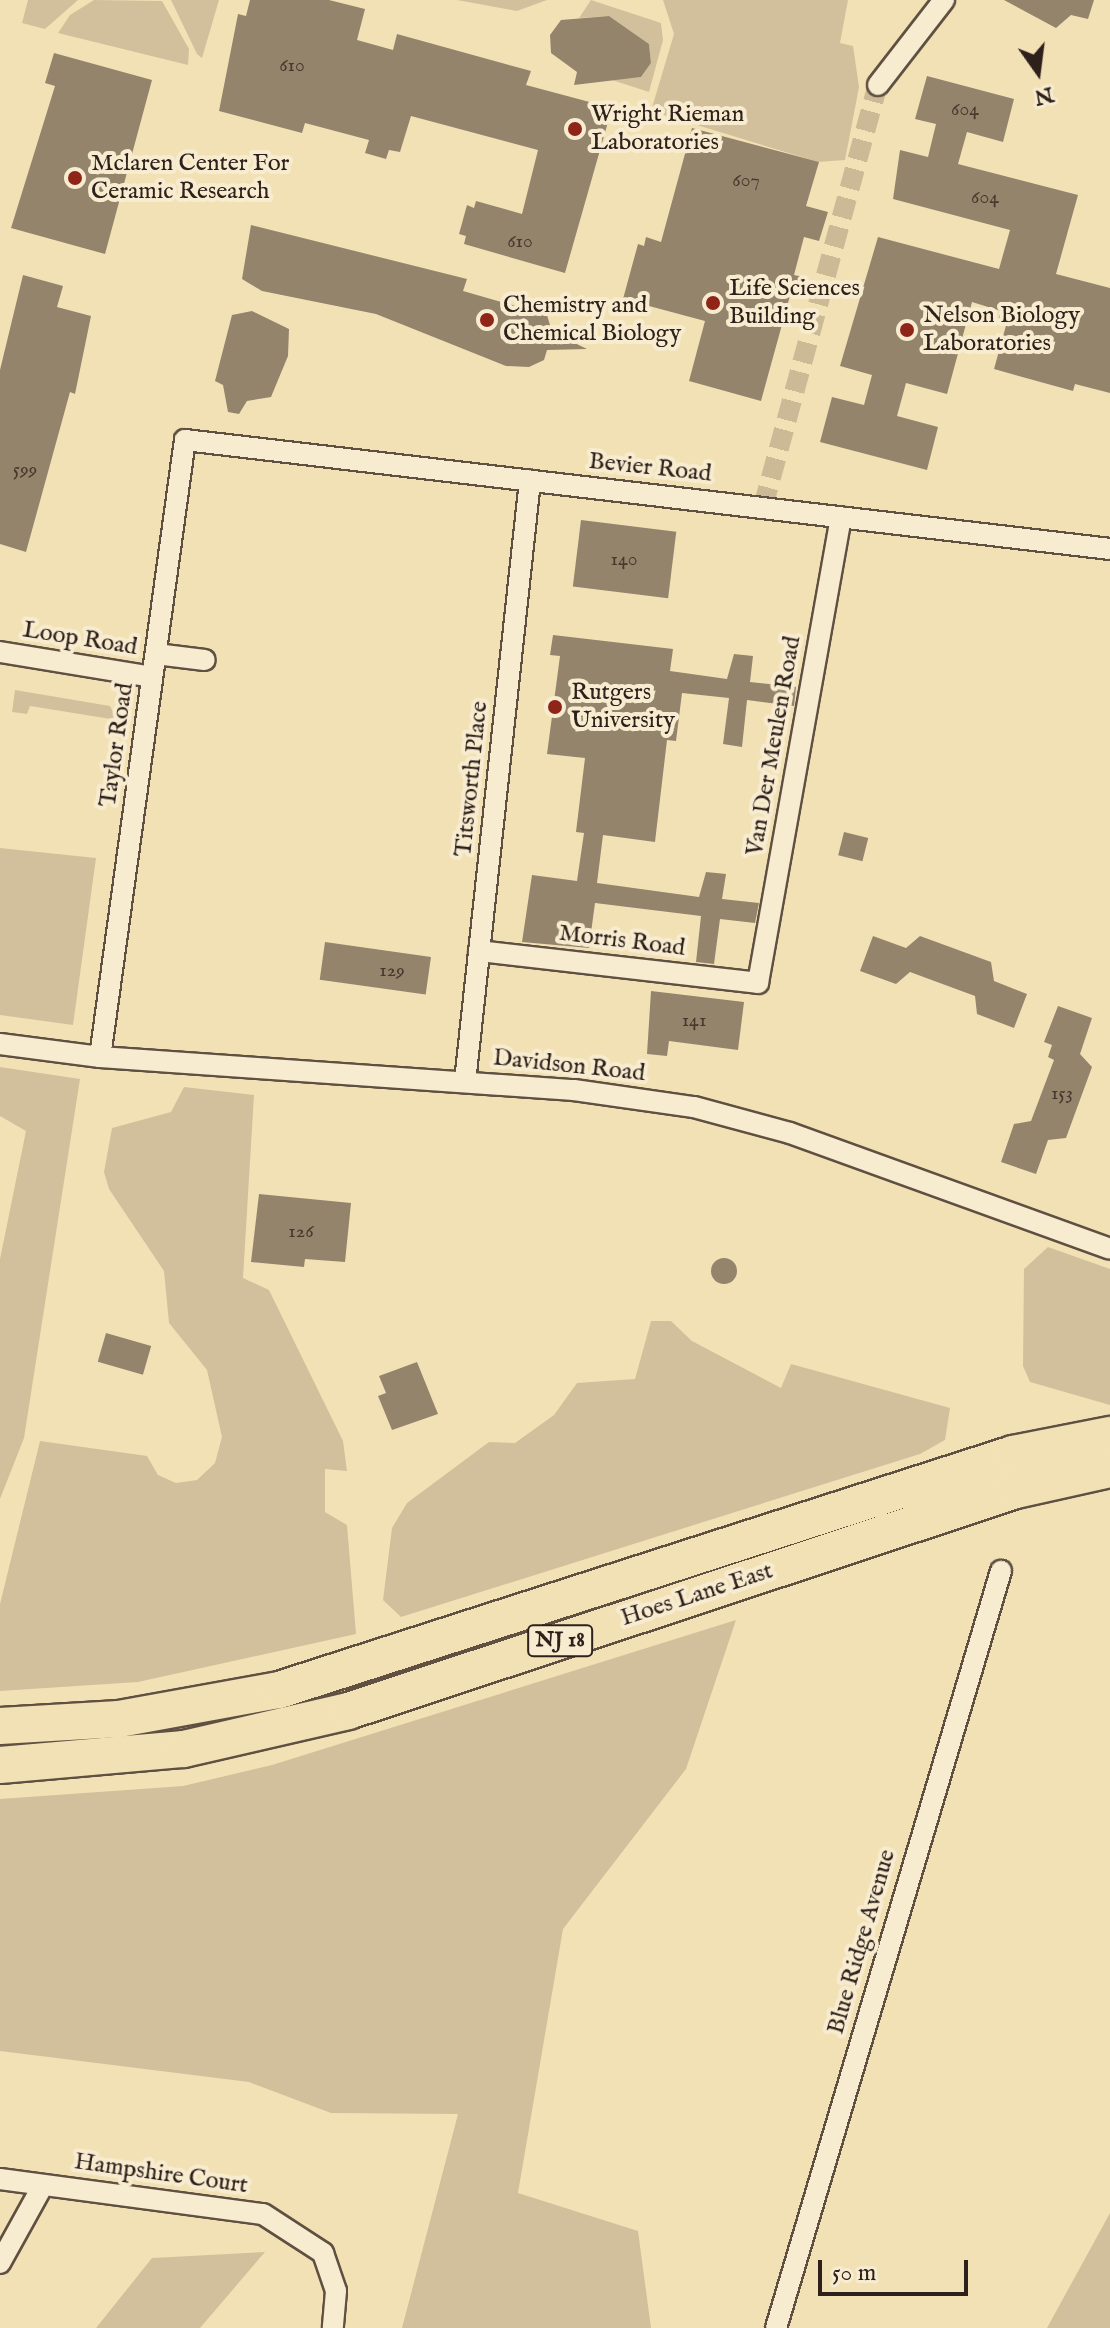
<!DOCTYPE html>
<html>
<head>
<meta charset="utf-8">
<style>
	body { margin:0 }
	#map { position:relative; width:1110px; height:2328px; overflow:hidden; background:#f3e1b6; font-family:"IM FELL English",serif }
	div>[style] { position:absolute }
	[style*='--x'] { left:calc(var(--x)*1px); top:calc(var(--y)*1px); width:calc(var(--w)*1px); rotate:calc(var(--a)*1deg) }
	.green>* { inset:0; background:#d2c09c }
	.building>* { inset:0; background:#94846c; transform-origin:0 0 }
	.round { border-radius:50% }
	.street-tunnel>* { height:20px; margin-top:-10px; transform-origin:0; background:repeating-linear-gradient(90deg,#ccba97 0 20px,transparent 0 30px) }
	.roads { filter:drop-shadow(2px 0 #5f5042) drop-shadow(-2px 0 #5f5042) drop-shadow(0 2px #5f5042) drop-shadow(0 -2px #5f5042) }
	.street>* { height:20px; margin:-10px; padding:0 10px; transform-origin:10px; border-radius:10px; background:#f7ecd0 }
	.highway>* { height:36px; margin:-18px; padding:0 18px; transform-origin:18px; border-radius:18px; background:#f3e1b6 }
	.dots>* { width:22px; height:22px; translate:-50% -50%; box-sizing:border-box; border:4px solid #f7ecd0; border-radius:50% }
	span { translate:-50% -50%; white-space:nowrap; text-align:center; line-height:1.15; -webkit-text-stroke:8px #f7ecd0; paint-order:stroke }
	.number-label { font-size:20px; color:#48392f }
	.number-label span { -webkit-text-stroke-width:0 }
	.shield-label span { padding:2px 6px; background:#f7ecd0; border:2px solid; border-radius:6px; -webkit-text-stroke-width:0 }
	.shield-label { font-size:22px; color:#2e201b; font-weight:700 }
	.poi-label { font-size:24px; color:#2e201b }
	.left { translate:0 -50%; text-align:left }
	.street-label { font-size:24px; color:#2e201b }
	.north { position:absolute; left:998px; top:32px; width:80px; height:80px; -webkit-text-stroke:6px #f7ecd0; paint-order:stroke; rotate:166deg; font-size:22px; font-weight:700; line-height:32px; text-align:center; color:#2e201b }
	.north::after { content:''; display:block; margin:auto; width:28px; height:36px; background:#2e201b; clip-path:polygon(50% 0,100% 100%,50% 72%,0 100%) }
	.scale { position:absolute; left:818px; top:2260px; width:150px; height:36px; box-sizing:border-box; border:4px solid #2e201b; border-top:0; padding-left:10px; font-size:24px; line-height:28px; white-space:nowrap; color:#2e201b; -webkit-text-stroke:6px #f7ecd0; paint-order:stroke }
</style>
</head>
<body>
<div id="map">
	<div class="green">
		<div style="clip-path:polygon(28px 0,78px 0,45px 29px,22px 23px)"></div>
		<div style="clip-path:polygon(94px 0,162px 1px,189px 49px,188px 65px,58px 33px,70px 15px)"></div>
		<div style="clip-path:polygon(171px 0,219px 0,202px 58px,197px 54px)"></div>
		<div style="clip-path:polygon(457px 0,547px 0,517px 11px)"></div>
		<div style="clip-path:polygon(591px 0,661px 23px,663px 40px,649px 92px,612px 80px,641px 77px,651px 63px,649px 44px,609px 16px,579px 18px)"></div>
		<div style="clip-path:polygon(663px 0,848px 0,840px 43px,853px 46px,859px 87px,845px 160px,818px 162px,651px 111px,674px 34px)"></div>
		<div style="clip-path:polygon(15px 690px,110px 706px,117px 720px,30px 706px,27px 714px,12px 712px)"></div>
		<div style="clip-path:polygon(0 848px,96px 858px,73px 1025px,0 1015px)"></div>
		<div style="clip-path:polygon(0 1067px,80px 1079px,24px 1438px,0 1499px,0 1259px,26px 1131px,0 1116px)"></div>
		<div style="clip-path:polygon(184px 1087px,254px 1095px,243px 1278px,269px 1290px,343px 1441px,347px 1471px,325px 1469px,325px 1512px,347px 1525px,356px 1634px,138px 1682px,0 1691px,0 1604px,40px 1441px,147px 1456px,158px 1475px,176px 1483px,197px 1480px,215px 1463px,222px 1437px,207px 1370px,169px 1323px,164px 1271px,109px 1189px,104px 1172px,112px 1128px,171px 1112px)"></div>
		<div style="clip-path:polygon(1048px 1247px,1110px 1269px,1110px 1405px,1030px 1382px,1023px 1366px,1024px 1269px)"></div>
		<div style="clip-path:polygon(651px 1321px,671px 1321px,692px 1341px,781px 1388px,791px 1364px,950px 1408px,945px 1440px,920px 1454px,401px 1617px,383px 1600px,392px 1528px,407px 1503px,489px 1442px,515px 1443px,554px 1415px,577px 1383px,635px 1379px)"></div>
		<div style="clip-path:polygon(736px 1620px,686px 1769px,563px 1929px,518px 2193px,638px 2231px,651px 2328px,402px 2328px,458px 2114px,331px 2113px,249px 2082px,0 2051px,0 1799px,183px 1786px,272px 1765px)"></div>
		<div style="clip-path:polygon(1110px 2213px,1110px 2328px,1047px 2328px)"></div>
		<div style="clip-path:polygon(265px 2252px,200px 2328px,96px 2328px,152px 2258px)"></div>
	</div>
	<div class="building">
		<div style="clip-path:polygon(250px 0,329px 0,365px 9px,357px 40px,393px 50px,397px 34px,531px 71px,526px 85px,612px 108px,565px 273px,464px 244px,466px 236px,459px 234px,467px 205px,474px 208px,476px 201px,522px 214px,538px 150px,411px 116px,400px 152px,389px 150px,386px 159px,365px 153px,369px 140px,305px 123px,302px 133px,219px 111px,238px 14px,246px 16px)"></div>
		<div style="clip-path:polygon(1004px 0,1094px 0,1088px 19px,1071px 15px,1056px 28px)"></div>
		<div style="clip-path:polygon(609px 16px,649px 44px,651px 63px,641px 77px,574px 85px,577px 72px,551px 53px,550px 35px,561px 20px)"></div>
		<div style="clip-path:polygon(54px 53px,152px 80px,105px 254px,11px 228px,55px 86px,45px 83px)"></div>
		<div style="clip-path:polygon(927px 76px,1014px 99px,1003px 142px,967px 132px,958px 164px,1078px 195px,1056px 274px,1110px 288px,1110px 393px,1075px 384px,1073px 391px,994px 369px,1007px 322px,998px 320px,1001px 311px,972px 302px,947px 394px,906px 383px,897px 416px,938px 427px,927px 470px,820px 442px,832px 397px,864px 405px,872px 375px,840px 366px,878px 237px,999px 269px,1010px 230px,893px 199px,900px 150px,928px 157px,936px 124px,915px 119px)"></div>
		<div style="clip-path:polygon(692px 128px,819px 162px,806px 206px,828px 212px,819px 241px,804px 237px,794px 275px,803px 277px,799px 294px,791px 292px,761px 401px,689px 381px,705px 321px,623px 299px,638px 244px,644px 246px,646px 237px,661px 242px)"></div>
		<div style="clip-path:polygon(251px 225px,467px 279px,463px 291px,547px 315px,552px 332px,587px 349px,547px 350px,544px 360px,529px 367px,506px 366px,376px 314px,262px 291px,242px 279px)"></div>
		<div style="clip-path:polygon(23px 275px,63px 286px,57px 307px,91px 316px,75px 394px,70px 392px,26px 552px,0 544px,0 370px)"></div>
		<div style="clip-path:polygon(252px 311px,289px 329px,288px 356px,271px 397px,247px 401px,239px 414px,228px 412px,223px 385px,215px 381px,232px 315px)"></div>
		<div style="left:581px;top:520px;width:96px;height:67px;rotate:7deg"></div>
		<div style="clip-path:polygon(553px 635px,673px 649px,670px 671px,727px 679px,734px 654px,753px 656px,750px 682px,796px 687px,794px 706px,747px 700px,742px 747px,723px 744px,729px 698px,682px 693px,676px 741px,667px 740px,655px 842px,603px 835px,597px 883px,699px 897px,706px 872px,726px 874px,722px 899px,759px 903px,755px 923px,720px 919px,714px 964px,696px 962px,701px 916px,595px 903px,589px 948px,522px 942px,532px 875px,577px 881px,584px 833px,576px 832px,585px 758px,547px 754px,560px 656px,550px 655px)"></div>
		<div style="left:844px;top:832px;width:25px;height:24px;rotate:14deg"></div>
		<div style="clip-path:polygon(873px 936px,906px 948px,920px 936px,991px 962px,994px 981px,1027px 994px,1014px 1028px,977px 1014px,975px 996px,910px 972px,896px 984px,860px 971px)"></div>
		<div style="left:325px;top:942px;width:107px;height:38px;rotate:8deg"></div>
		<div style="clip-path:polygon(651px 991px,744px 1002px,738px 1050px,669px 1041px,667px 1056px,647px 1054px)"></div>
		<div style="clip-path:polygon(1058px 1006px,1092px 1018px,1080px 1054px,1092px 1067px,1066px 1138px,1048px 1140px,1036px 1174px,1001px 1162px,1014px 1124px,1031px 1121px,1054px 1060px,1048px 1057px,1052px 1045px,1044px 1042px)"></div>
		<div style="clip-path:polygon(259px 1194px,351px 1203px,345px 1262px,305px 1259px,304px 1267px,251px 1262px)"></div>
		<div class="round" style="left:711px;top:1258px;width:26px;height:26px"></div>
		<div style="left:106px;top:1333px;width:47px;height:30px;rotate:16deg"></div>
		<div style="clip-path:polygon(417px 1362px,438px 1414px,392px 1430px,378px 1396px,386px 1393px,379px 1376px)"></div>
	</div>
	<div class="street-tunnel">
		<div style="--x:763;--y:507;--w:437;--a:-74.8"></div>
	</div>
	<div class="roads">
		<div class="street">
			<div style="--x:878;--y:85;--w:108;--a:-52.2"></div>
			<div style="--x:0;--y:652;--w:154;--a:9.3"></div>
			<div style="--x:156;--y:654;--w:49;--a:7"></div>
			<div style="--x:479;--y:951;--w:281;--a:6.5"></div>
			<div style="--x:758;--y:983;--w:473;--a:-79.9"></div>
			<div style="--x:0;--y:1044;--w:101;--a:7.4"></div>
			<div style="--x:100;--y:1057;--w:475;--a:4"></div>
			<div style="--x:574;--y:1090;--w:121;--a:8.1"></div>
			<div style="--x:694;--y:1107;--w:99;--a:15.2"></div>
			<div style="--x:790;--y:1133;--w:340;--a:19.9"></div>
			<div style="--x:100;--y:1057;--w:623;--a:-82.16"></div>
			<div style="--x:185;--y:440;--w:931;--a:6.72"></div>
			<div style="--x:465;--y:1082;--w:605;--a:-83.83"></div>
			<div style="--x:0;--y:2179;--w:265;--a:7.6"></div>
			<div style="--x:263;--y:2214;--w:72;--a:33"></div>
			<div style="--x:323;--y:2253;--w:40;--a:71.1"></div>
			<div style="--x:336;--y:2291;--w:37;--a:95"></div>
			<div style="--x:0;--y:2263;--w:89;--a:-61.1"></div>
			<div style="--x:776;--y:2328;--w:790;--a:-73.45"></div>
		</div>
		<div class="highway">
			<div style="--x:0;--y:1726;--w:119;--a:-3.4"></div>
			<div style="--x:119;--y:1719;--w:163;--a:-10.3"></div>
			<div style="--x:279;--y:1690;--w:771;--a:-17.82"></div>
			<div style="--x:1013;--y:1454;--w:99;--a:-11.1"></div>
			<div style="--x:0;--y:1765;--w:185;--a:-5"></div>
			<div style="--x:184;--y:1749;--w:168;--a:-13"></div>
			<div style="--x:348;--y:1711;--w:704;--a:-18.31"></div>
			<div style="--x:1016;--y:1490;--w:96;--a:-12.6"></div>
		</div>
	</div>
	<div class="dots">
		<div style="left:575px;top:129px;background:#8f2418"></div>
		<div style="left:75px;top:178px;background:#8f2418"></div>
		<div style="left:713px;top:303px;background:#8f2418"></div>
		<div style="left:487px;top:320px;background:#8f2418"></div>
		<div style="left:907px;top:330px;background:#8f2418"></div>
		<div style="left:555px;top:707px;background:#8f2418"></div>
	</div>
	<div class="number-label">
		<span style="left:292px;top:65px">610</span>
		<span style="left:965px;top:109px">604</span>
		<span style="left:746px;top:180px">607</span>
		<span style="left:985px;top:197px">604</span>
		<span style="left:520px;top:241px">610</span>
		<span style="left:25px;top:469px">599</span>
		<span style="left:624px;top:559px">140</span>
		<span style="left:392px;top:970px">129</span>
		<span style="left:694px;top:1020px">141</span>
		<span style="left:1062px;top:1093px">153</span>
		<span style="left:301px;top:1231px">126</span>
	</div>
	<div class="shield-label">
		<span style="left:560px;top:1641px">NJ 18</span>
	</div>
	<div class="poi-label">
		<span class="left" style="left:591px;top:129px">Wright Rieman<br>Laboratories</span>
		<span class="left" style="left:91px;top:178px">Mclaren Center For<br>Ceramic Research</span>
		<span class="left" style="left:729px;top:303px">Life Sciences<br>Building</span>
		<span class="left" style="left:503px;top:320px">Chemistry and<br>Chemical Biology</span>
		<span class="left" style="left:923px;top:330px">Nelson Biology<br>Laboratories</span>
		<span class="left" style="left:571px;top:707px">Rutgers<br>University</span>
	</div>
	<div class="street-label">
		<span style="left:650px;top:468px;rotate:6deg">Bevier Road</span>
		<span style="left:80px;top:639px;rotate:9deg">Loop Road</span>
		<span style="left:117px;top:745px;rotate:-82deg">Taylor Road</span>
		<span style="left:774px;top:746px;rotate:-80deg">Van Der Meulen Road</span>
		<span style="left:472px;top:779px;rotate:-84deg">Titsworth Place</span>
		<span style="left:622px;top:941px;rotate:7deg">Morris Road</span>
		<span style="left:569px;top:1066px;rotate:6deg">Davidson Road</span>
		<span style="left:697px;top:1595px;rotate:-18deg">Hoes Lane East</span>
		<span style="left:862px;top:1942px;rotate:-74deg">Blue Ridge Avenue</span>
		<span style="left:161px;top:2174px;rotate:8deg">Hampshire Court</span>
	</div>
	<div class="north">N</div>
	<div class="scale">50 m</div>
</div>
</body>
</html>
